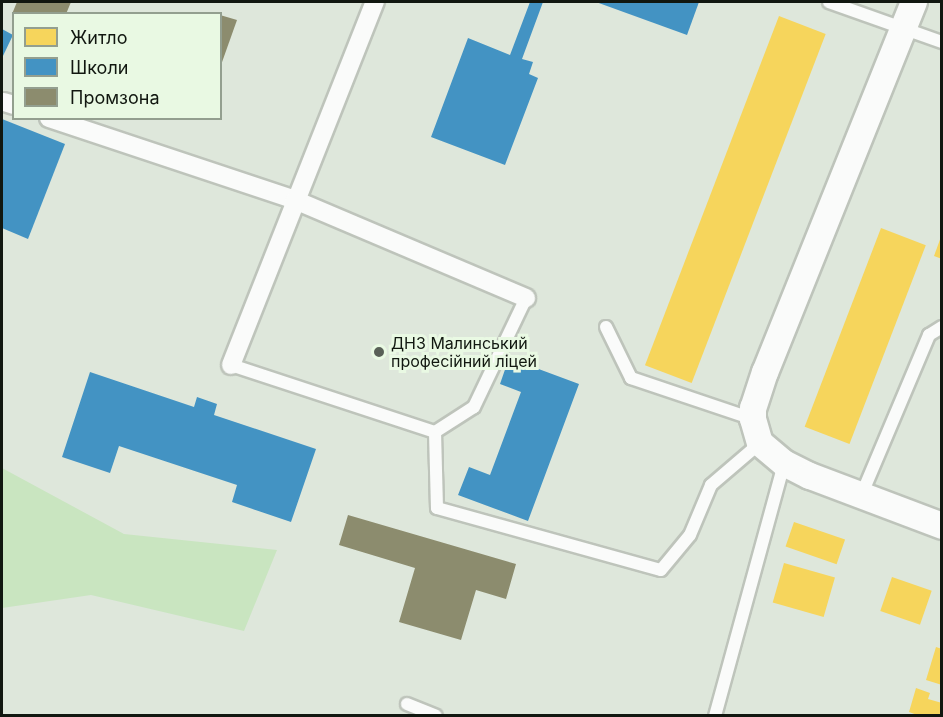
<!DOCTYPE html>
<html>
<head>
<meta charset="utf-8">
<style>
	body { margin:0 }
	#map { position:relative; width:943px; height:717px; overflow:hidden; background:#dee7db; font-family:Inter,sans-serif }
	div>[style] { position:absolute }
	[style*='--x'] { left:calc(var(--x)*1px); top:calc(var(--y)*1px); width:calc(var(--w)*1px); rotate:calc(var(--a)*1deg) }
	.green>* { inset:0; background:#c9e5c0 }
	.homes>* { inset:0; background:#f6d55c; transform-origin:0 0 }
	.schools>* { inset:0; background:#4393c3 }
	.industry>* { inset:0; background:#8c8c6e }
	.roads { filter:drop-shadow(2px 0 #bec4bb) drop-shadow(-2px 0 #bec4bb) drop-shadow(0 2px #bec4bb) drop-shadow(0 -2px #bec4bb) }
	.service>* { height:12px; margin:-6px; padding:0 6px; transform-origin:6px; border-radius:6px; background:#fafbfa }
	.pedestrian>* { height:18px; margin:-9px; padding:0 9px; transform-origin:9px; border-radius:9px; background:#fafbfa }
	.minor>* { height:26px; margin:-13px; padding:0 13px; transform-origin:13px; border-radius:13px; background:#fafbfa }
	.dots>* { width:16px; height:16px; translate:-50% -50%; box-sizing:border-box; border:3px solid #e9f9e3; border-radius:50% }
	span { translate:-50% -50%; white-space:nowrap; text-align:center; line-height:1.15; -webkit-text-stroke:6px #e9f9e3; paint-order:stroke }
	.poi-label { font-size:16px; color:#111710 }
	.left { translate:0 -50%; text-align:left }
	.frame { position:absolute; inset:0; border:3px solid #111710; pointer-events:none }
	.legend { position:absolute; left:12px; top:12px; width:210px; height:108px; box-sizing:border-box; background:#e9f9e3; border:2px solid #939f8f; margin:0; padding:8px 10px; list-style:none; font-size:18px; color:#111710 }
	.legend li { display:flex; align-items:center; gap:12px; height:30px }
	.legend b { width:30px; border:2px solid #939f8f }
</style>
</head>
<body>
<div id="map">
	<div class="green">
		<div style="clip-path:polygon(2px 468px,124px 534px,277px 550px,244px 631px,91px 595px,2px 608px)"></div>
	</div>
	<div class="homes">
		<div style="left:779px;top:16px;width:50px;height:374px;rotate:21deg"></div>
		<div style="left:881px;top:228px;width:48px;height:213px;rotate:21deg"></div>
		<div style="clip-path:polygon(942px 234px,942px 259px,934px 256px)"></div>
		<div style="left:794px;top:522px;width:54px;height:26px;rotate:19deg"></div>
		<div style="left:784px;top:563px;width:53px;height:41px;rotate:16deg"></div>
		<div style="left:892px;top:577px;width:42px;height:36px;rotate:19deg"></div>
		<div style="clip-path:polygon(936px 647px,942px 649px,942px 685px,926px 680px)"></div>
		<div style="clip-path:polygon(916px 688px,930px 693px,928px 699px,942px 703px,942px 716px,920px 716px,909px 712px)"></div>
	</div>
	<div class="schools">
		<div style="clip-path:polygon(530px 2px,543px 2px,522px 59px,533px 62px,529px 74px,538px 78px,505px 165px,431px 137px,468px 38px,510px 55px)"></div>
		<div style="clip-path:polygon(596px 2px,699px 2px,687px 35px)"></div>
		<div style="clip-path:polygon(2px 29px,13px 35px,2px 58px)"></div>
		<div style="clip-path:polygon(2px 119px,65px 144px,28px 239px,2px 228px)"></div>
		<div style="clip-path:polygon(509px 358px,579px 384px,528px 521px,458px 495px,469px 467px,490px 475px,521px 392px,500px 384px)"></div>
		<div style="clip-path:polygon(90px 372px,194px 407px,197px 397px,217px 404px,214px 415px,316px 449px,291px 522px,232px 502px,237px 485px,119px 446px,110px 473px,62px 457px)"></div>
	</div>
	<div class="industry">
		<div style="clip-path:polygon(17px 2px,71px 2px,66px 14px,12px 14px)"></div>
		<div style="clip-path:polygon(220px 15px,237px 20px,221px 65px,220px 65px)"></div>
		<div style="clip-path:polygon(348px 515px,516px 564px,506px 599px,476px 590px,461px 640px,399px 622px,415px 568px,339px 545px)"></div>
	</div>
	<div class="roads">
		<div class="service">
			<div style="--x:829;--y:2;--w:120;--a:19.5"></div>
			<div style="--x:606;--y:327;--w:57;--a:63.9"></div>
			<div style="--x:631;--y:378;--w:129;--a:18.6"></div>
			<div style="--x:231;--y:365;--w:215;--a:18.2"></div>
			<div style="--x:435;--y:432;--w:46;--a:-32.7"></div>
			<div style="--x:474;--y:407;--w:121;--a:-64.5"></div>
			<div style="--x:435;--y:432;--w:76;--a:88.5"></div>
			<div style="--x:437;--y:508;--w:232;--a:15.5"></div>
			<div style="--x:661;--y:570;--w:45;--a:-50.4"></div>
			<div style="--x:690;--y:535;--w:54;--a:-67.2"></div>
			<div style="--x:711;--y:485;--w:65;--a:-40.6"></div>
			<div style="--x:861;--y:496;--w:175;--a:-67.1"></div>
			<div style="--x:929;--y:335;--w:15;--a:-32"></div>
			<div style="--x:407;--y:704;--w:31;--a:22"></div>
			<div style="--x:715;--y:716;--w:262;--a:-74.7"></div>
		</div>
		<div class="pedestrian">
			<div style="--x:4;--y:102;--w:10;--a:17"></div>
			<div style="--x:49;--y:118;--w:259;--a:18.4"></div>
			<div style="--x:295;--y:200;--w:251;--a:23"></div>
			<div style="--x:231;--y:365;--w:391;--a:-68.4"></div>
		</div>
		<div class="minor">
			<div style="--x:914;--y:2;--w:399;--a:111.9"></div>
			<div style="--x:765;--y:372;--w:38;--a:108"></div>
			<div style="--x:753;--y:408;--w:11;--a:90"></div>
			<div style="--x:753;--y:419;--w:25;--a:74"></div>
			<div style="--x:760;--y:443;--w:31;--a:40"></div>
			<div style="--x:784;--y:463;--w:29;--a:27"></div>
			<div style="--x:810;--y:476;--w:141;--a:20.7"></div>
		</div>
	</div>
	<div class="dots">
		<div style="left:379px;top:352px;background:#596057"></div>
	</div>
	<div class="poi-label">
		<span class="left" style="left:391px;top:352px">ДНЗ Малинський<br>професійний ліцей</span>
	</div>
	<div class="frame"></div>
	<ul class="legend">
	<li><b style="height:16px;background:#f6d55c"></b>Житло</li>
	<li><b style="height:16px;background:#4393c3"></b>Школи</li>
	<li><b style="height:16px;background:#8c8c6e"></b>Промзона</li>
	</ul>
</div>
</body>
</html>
